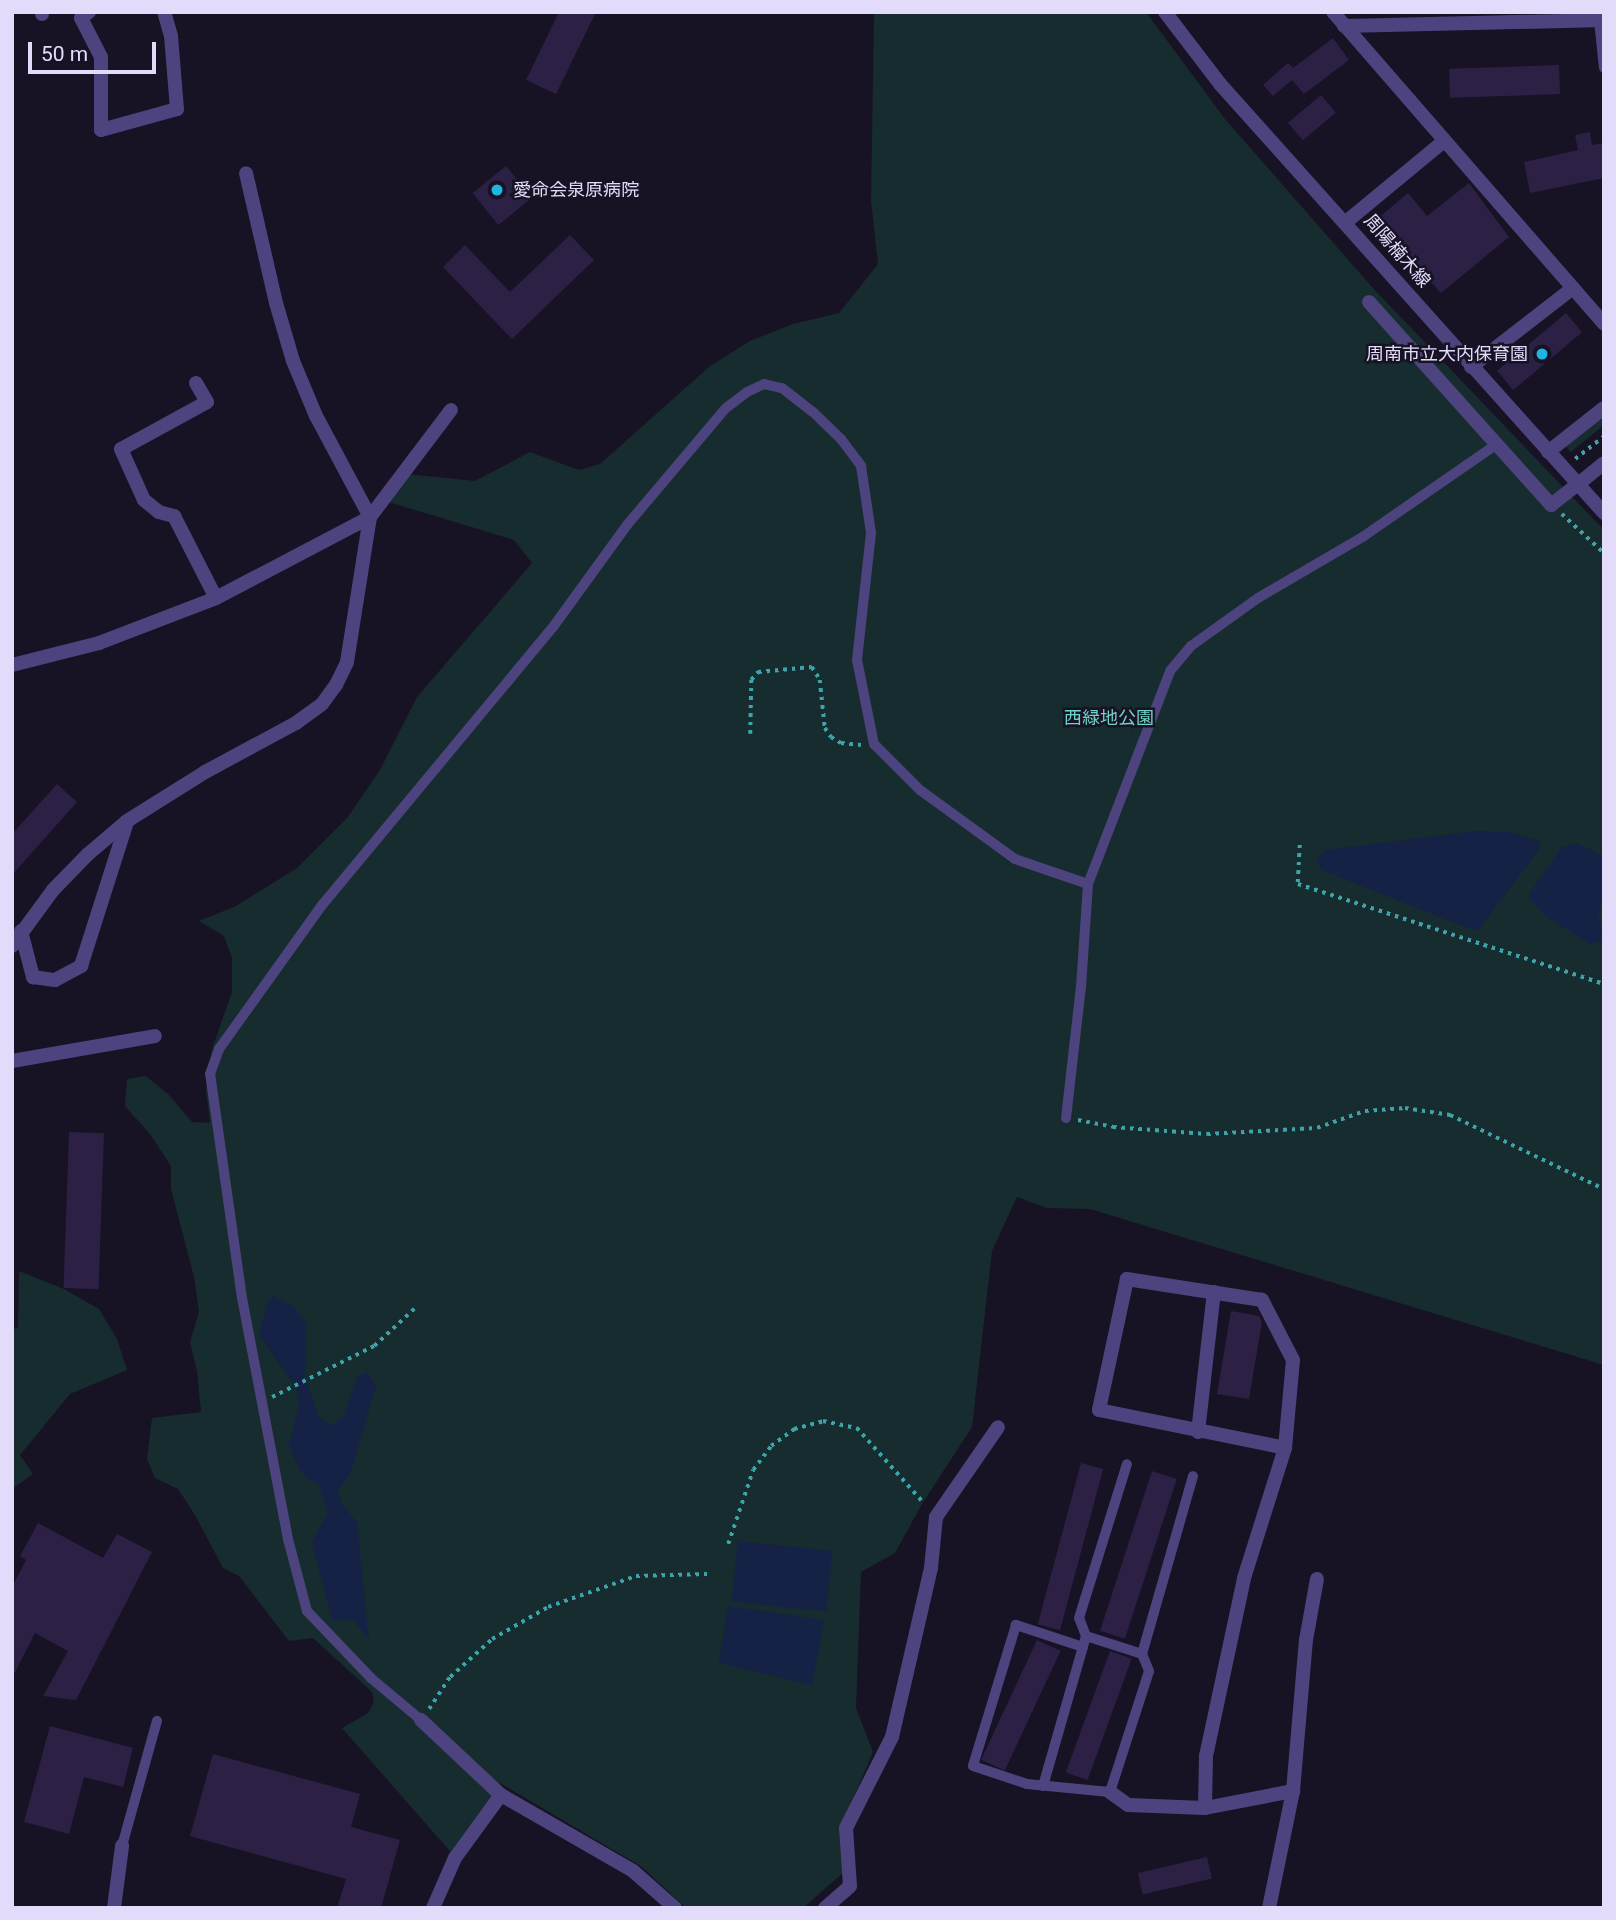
<!DOCTYPE html>
<html>
<head>
<meta charset="utf-8">
<style>
	body { margin:0 }
	#map { position:relative; width:1616px; height:1920px; overflow:hidden; background:#181225; font-family:Roboto,"Noto Sans JP",sans-serif }
	div>[style] { position:absolute }
	[style*='--x'] { left:calc(var(--x)*1px); top:calc(var(--y)*1px); width:calc(var(--w)*1px); rotate:calc(var(--a)*1deg) }
	.green>* { inset:0; background:#162c2e }
	.water>* { inset:0; background:#152246; transform-origin:0 0 }
	.building>* { inset:0; background:#2c2144; transform-origin:0 0 }
	.path>* { height:3.5px; margin-top:-1.75px; transform-origin:0; background:repeating-linear-gradient(90deg,#3fa3aa 0 3.5px,transparent 0 8.5px) }
	.service>* { height:10px; margin:-5px; padding:0 5px; transform-origin:5px; border-radius:5px; background:#4d437e }
	.minor>* { height:14px; margin:-7px; padding:0 7px; transform-origin:7px; border-radius:7px; background:#4d437e }
	.tertiary>* { height:14px; margin:-7px; padding:0 7px; transform-origin:7px; border-radius:7px; background:#4d437e }
	.dots>* { width:19px; height:19px; translate:-50% -50%; box-sizing:border-box; border:4px solid #181225; border-radius:50% }
	span { translate:-50% -50%; white-space:nowrap; text-align:center; line-height:1.15; -webkit-text-stroke:5px #181225; paint-order:stroke }
	.poi-label { font-size:18px; color:#e3dbfa }
	.left { translate:0 -50%; text-align:left }
	.right { translate:-100% -50%; text-align:right }
	.street-label { font-size:18px; color:#e3dbfa }
	.park-label { font-size:18px; color:#6fd2c6 }
	.frame { position:absolute; inset:0; border:14px solid #e3dbfa; pointer-events:none }
	.scale { position:absolute; left:28px; top:42px; width:128px; height:32px; box-sizing:border-box; border:4px solid #e3dbfa; border-top:0; padding-left:9px; font-size:21px; line-height:24px; white-space:nowrap; color:#e3dbfa; -webkit-text-stroke:5px #181225; paint-order:stroke }
</style>
</head>
<body>
<div id="map">
	<div class="green">
		<div style="clip-path:polygon(874px 12px,1146px 12px,1225px 119px,1371px 286px,1604px 530px,1604px 1365px,1090px 1209px,1047px 1208px,1017px 1197px,992px 1251px,972px 1427px,922px 1504px,895px 1553px,861px 1572px,856px 1708px,873px 1752px,843px 1822px,844px 1872px,803px 1908px,686px 1908px,642px 1867px,500px 1783px,456px 1858px,342px 1728px,368px 1713px,374px 1702px,372px 1692px,313px 1638px,289px 1641px,239px 1576px,223px 1568px,195px 1515px,178px 1489px,155px 1478px,147px 1459px,152px 1418px,201px 1412px,197px 1371px,190px 1342px,199px 1312px,194px 1277px,171px 1189px,171px 1166px,150px 1134px,125px 1106px,127px 1079px,146px 1076px,169px 1095px,192px 1122px,210px 1123px,206px 1090px,211px 1052px,232px 992px,232px 958px,224px 936px,199px 921px,236px 906px,297px 868px,347px 818px,380px 770px,417px 697px,532px 563px,514px 540px,389px 502px,407px 474px,475px 481px,530px 452px,579px 470px,600px 464px,710px 366px,750px 341px,793px 324px,839px 313px,878px 264px,871px 201px)"></div>
		<div style="clip-path:polygon(1604px 409px,1604px 425px,1571px 452px,1562px 443px)"></div>
		<div style="clip-path:polygon(19px 1271px,64px 1289px,99px 1309px,117px 1339px,127px 1370px,70px 1394px,20px 1455px,33px 1474px,12px 1489px,12px 1329px,18px 1328px)"></div>
	</div>
	<div class="water">
		<div style="clip-path:polygon(1476px 831px,1510px 832px,1541px 842px,1537px 852px,1479px 929px,1473px 930px,1321px 870px,1317px 860px,1326px 850px)"></div>
		<div style="clip-path:polygon(1577px 843px,1604px 857px,1604px 897px,1598px 913px,1604px 938px,1602px 941px,1590px 944px,1547px 917px,1529px 899px,1529px 894px,1561px 848px)"></div>
		<div style="clip-path:polygon(273px 1296px,294px 1307px,306px 1323px,306px 1380px,318px 1415px,331px 1426px,344px 1416px,357px 1377px,367px 1372px,376px 1386px,351px 1472px,338px 1491px,341px 1502px,357px 1523px,369px 1640px,353px 1619px,332px 1621px,312px 1542px,328px 1512px,318px 1483px,310px 1481px,299px 1469px,289px 1446px,299px 1404px,296px 1387px,259px 1335px,267px 1303px)"></div>
		<div style="left:738px;top:1541px;width:95px;height:61px;rotate:6deg"></div>
		<div style="clip-path:polygon(728px 1606px,824px 1620px,812px 1685px,719px 1663px)"></div>
	</div>
	<div class="building">
		<div style="clip-path:polygon(559px 12px,596px 12px,556px 94px,526px 80px)"></div>
		<div style="clip-path:polygon(1333px 38px,1349px 60px,1304px 94px,1292px 80px,1273px 96px,1263px 85px,1288px 63px,1293px 68px)"></div>
		<div style="left:1559px;top:65px;width:29px;height:110px;rotate:88deg"></div>
		<div style="left:1321px;top:95px;width:23px;height:43px;rotate:50deg"></div>
		<div style="clip-path:polygon(1590px 132px,1592px 145px,1604px 143px,1604px 178px,1530px 193px,1524px 162px,1578px 150px,1575px 135px)"></div>
		<div style="left:506px;top:166px;width:41px;height:43px;rotate:51deg"></div>
		<div style="clip-path:polygon(1469px 183px,1509px 237px,1441px 293px,1376px 220px,1408px 193px,1427px 216px)"></div>
		<div style="clip-path:polygon(570px 235px,594px 260px,512px 339px,443px 267px,465px 245px,510px 292px)"></div>
		<div style="left:1566px;top:313px;width:25px;height:90px;rotate:50deg"></div>
		<div style="clip-path:polygon(57px 784px,77px 802px,12px 875px,12px 834px)"></div>
		<div style="left:69px;top:1132px;width:35px;height:156px;rotate:2deg"></div>
		<div style="clip-path:polygon(1231px 1311px,1259px 1316px,1262px 1322px,1249px 1399px,1217px 1394px)"></div>
		<div style="left:1081px;top:1463px;width:23px;height:167px;rotate:15deg"></div>
		<div style="left:1152px;top:1471px;width:26px;height:168px;rotate:18deg"></div>
		<div style="clip-path:polygon(38px 1523px,103px 1558px,117px 1534px,152px 1552px,76px 1700px,43px 1696px,68px 1651px,35px 1633px,12px 1678px,12px 1587px,26px 1560px,20px 1556px)"></div>
		<div style="left:1037px;top:1640px;width:26px;height:132px;rotate:25deg"></div>
		<div style="left:1110px;top:1651px;width:23px;height:129px;rotate:20deg"></div>
		<div style="clip-path:polygon(50px 1726px,133px 1748px,123px 1787px,84px 1777px,69px 1834px,24px 1822px)"></div>
		<div style="clip-path:polygon(213px 1754px,360px 1794px,351px 1827px,400px 1840px,381px 1908px,337px 1908px,346px 1879px,190px 1836px)"></div>
		<div style="left:1207px;top:1857px;width:22px;height:71px;rotate:77deg"></div>
	</div>
	<div class="path">
		<div style="--x:1575;--y:459;--w:37;--a:-38"></div>
		<div style="--x:1562;--y:514;--w:57;--a:42.9"></div>
		<div style="--x:750;--y:734;--w:54;--a:-88.9"></div>
		<div style="--x:751;--y:680;--w:11;--a:-49"></div>
		<div style="--x:758;--y:672;--w:54;--a:-5.3"></div>
		<div style="--x:812;--y:667;--w:15;--a:58"></div>
		<div style="--x:820;--y:680;--w:48;--a:84.1"></div>
		<div style="--x:825;--y:728;--w:11;--a:56"></div>
		<div style="--x:831;--y:737;--w:12;--a:31"></div>
		<div style="--x:841;--y:743;--w:20;--a:6"></div>
		<div style="--x:1300;--y:845;--w:39;--a:93"></div>
		<div style="--x:1298;--y:884;--w:322;--a:18.1"></div>
		<div style="--x:1078;--y:1120;--w:36;--a:11"></div>
		<div style="--x:1113;--y:1127;--w:94;--a:4.3"></div>
		<div style="--x:1207;--y:1134;--w:110;--a:-3.1"></div>
		<div style="--x:1317;--y:1128;--w:51;--a:-19.5"></div>
		<div style="--x:1365;--y:1111;--w:40;--a:-4.3"></div>
		<div style="--x:1405;--y:1108;--w:46;--a:8.8"></div>
		<div style="--x:1450;--y:1115;--w:171;--a:25.7"></div>
		<div style="--x:272;--y:1397;--w:114;--a:-26.6"></div>
		<div style="--x:374;--y:1346;--w:56;--a:-42.8"></div>
		<div style="--x:728;--y:1544;--w:78;--a:-71.3"></div>
		<div style="--x:753;--y:1470;--w:30;--a:-53"></div>
		<div style="--x:771;--y:1446;--w:29;--a:-36"></div>
		<div style="--x:794;--y:1429;--w:30;--a:-15"></div>
		<div style="--x:823;--y:1421;--w:35;--a:12"></div>
		<div style="--x:857;--y:1428;--w:99;--a:48.3"></div>
		<div style="--x:429;--y:1709;--w:38;--a:-57"></div>
		<div style="--x:450;--y:1677;--w:57;--a:-42.1"></div>
		<div style="--x:492;--y:1639;--w:64;--a:-29.7"></div>
		<div style="--x:548;--y:1607;--w:93;--a:-19.4"></div>
		<div style="--x:636;--y:1576;--w:71;--a:-1.6"></div>
	</div>
	<div class="service">
		<div style="--x:1599;--y:20;--w:48;--a:84.1"></div>
		<div style="--x:1066;--y:1118;--w:132;--a:-83.5"></div>
		<div style="--x:1081;--y:987;--w:103;--a:-86.1"></div>
		<div style="--x:1088;--y:884;--w:228;--a:-68.9"></div>
		<div style="--x:1170;--y:671;--w:33;--a:-50"></div>
		<div style="--x:1191;--y:646;--w:82;--a:-35.6"></div>
		<div style="--x:1258;--y:598;--w:123;--a:-30.3"></div>
		<div style="--x:1364;--y:536;--w:162;--a:-34.7"></div>
		<div style="--x:1086;--y:1636;--w:59;--a:17.8"></div>
		<div style="--x:1083;--y:1647;--w:71;--a:-161.8"></div>
		<div style="--x:1016;--y:1625;--w:147;--a:107"></div>
		<div style="--x:973;--y:1766;--w:57;--a:18.4"></div>
		<div style="--x:1027;--y:1784;--w:83;--a:5.5"></div>
		<div style="--x:1110;--y:1792;--w:127;--a:-72.1"></div>
		<div style="--x:1149;--y:1671;--w:18;--a:-112"></div>
		<div style="--x:1142;--y:1654;--w:185;--a:-74"></div>
		<div style="--x:421;--y:1720;--w:65;--a:-140"></div>
		<div style="--x:371;--y:1678;--w:93;--a:-133.7"></div>
		<div style="--x:307;--y:1611;--w:74;--a:-104.8"></div>
		<div style="--x:288;--y:1539;--w:245;--a:-100.8"></div>
		<div style="--x:242;--y:1298;--w:226;--a:-98.1"></div>
		<div style="--x:210;--y:1074;--w:27;--a:-70"></div>
		<div style="--x:219;--y:1049;--w:178;--a:-54.4"></div>
		<div style="--x:323;--y:904;--w:360;--a:-50.3"></div>
		<div style="--x:553;--y:627;--w:126;--a:-54"></div>
		<div style="--x:627;--y:525;--w:153;--a:-49.8"></div>
		<div style="--x:726;--y:408;--w:26;--a:-37"></div>
		<div style="--x:747;--y:392;--w:19;--a:-25"></div>
		<div style="--x:764;--y:384;--w:18;--a:13"></div>
		<div style="--x:782;--y:388;--w:39;--a:38"></div>
		<div style="--x:813;--y:412;--w:39;--a:44"></div>
		<div style="--x:841;--y:439;--w:34;--a:53"></div>
		<div style="--x:861;--y:466;--w:68;--a:81.5"></div>
		<div style="--x:871;--y:533;--w:128;--a:96.3"></div>
		<div style="--x:857;--y:660;--w:86;--a:78.6"></div>
		<div style="--x:874;--y:744;--w:65;--a:45"></div>
		<div style="--x:920;--y:790;--w:117;--a:36"></div>
		<div style="--x:1015;--y:859;--w:77;--a:18.9"></div>
		<div style="--x:1043;--y:1786;--w:156;--a:-74"></div>
		<div style="--x:1086;--y:1636;--w:19;--a:-111"></div>
		<div style="--x:1079;--y:1618;--w:161;--a:-72.7"></div>
		<div style="--x:122;--y:1846;--w:130;--a:-74.4"></div>
	</div>
	<div class="minor">
		<div style="--x:42;--y:12;--w:2;--a:90"></div>
		<div style="--x:89;--y:12;--w:10;--a:143"></div>
		<div style="--x:81;--y:18;--w:44;--a:62.9"></div>
		<div style="--x:101;--y:57;--w:73;--a:90"></div>
		<div style="--x:101;--y:130;--w:79;--a:-15.4"></div>
		<div style="--x:177;--y:109;--w:73;--a:-94.7"></div>
		<div style="--x:171;--y:36;--w:25;--a:-106"></div>
		<div style="--x:1333;--y:12;--w:413;--a:49"></div>
		<div style="--x:1344;--y:26;--w:260;--a:-1.3"></div>
		<div style="--x:1346;--y:222;--w:127;--a:-39.6"></div>
		<div style="--x:1369;--y:302;--w:273;--a:48.1"></div>
		<div style="--x:1551;--y:505;--w:33;--a:-38"></div>
		<div style="--x:1471;--y:367;--w:129;--a:-37.8"></div>
		<div style="--x:196;--y:383;--w:22;--a:60"></div>
		<div style="--x:207;--y:402;--w:98;--a:151.3"></div>
		<div style="--x:121;--y:449;--w:56;--a:65.7"></div>
		<div style="--x:144;--y:500;--w:19;--a:39"></div>
		<div style="--x:159;--y:512;--w:16;--a:15"></div>
		<div style="--x:174;--y:516;--w:92;--a:62.9"></div>
		<div style="--x:1548;--y:452;--w:71;--a:-38.2"></div>
		<div style="--x:12;--y:665;--w:90;--a:-14.2"></div>
		<div style="--x:99;--y:643;--w:125;--a:-21"></div>
		<div style="--x:216;--y:598;--w:174;--a:-27.7"></div>
		<div style="--x:370;--y:517;--w:134;--a:-52.9"></div>
		<div style="--x:21;--y:931;--w:48;--a:75.4"></div>
		<div style="--x:33;--y:977;--w:22;--a:8"></div>
		<div style="--x:55;--y:980;--w:30;--a:-28"></div>
		<div style="--x:81;--y:966;--w:151;--a:-72.3"></div>
		<div style="--x:12;--y:946;--w:69;--a:-53.8"></div>
		<div style="--x:53;--y:890;--w:49;--a:-45.8"></div>
		<div style="--x:87;--y:855;--w:52;--a:-40.4"></div>
		<div style="--x:127;--y:821;--w:92;--a:-32.1"></div>
		<div style="--x:205;--y:772;--w:103;--a:-28.3"></div>
		<div style="--x:296;--y:723;--w:32;--a:-36"></div>
		<div style="--x:322;--y:704;--w:24;--a:-54"></div>
		<div style="--x:336;--y:685;--w:25;--a:-64"></div>
		<div style="--x:347;--y:662;--w:147;--a:-81"></div>
		<div style="--x:370;--y:517;--w:115;--a:-118.1"></div>
		<div style="--x:316;--y:416;--w:60;--a:-112.7"></div>
		<div style="--x:293;--y:361;--w:60;--a:-106.3"></div>
		<div style="--x:276;--y:303;--w:133;--a:-103"></div>
		<div style="--x:12;--y:1061;--w:145;--a:-9.9"></div>
		<div style="--x:1198;--y:1432;--w:141;--a:-83.5"></div>
		<div style="--x:421;--y:1720;--w:110;--a:43.2"></div>
		<div style="--x:501;--y:1795;--w:152;--a:29.9"></div>
		<div style="--x:633;--y:1871;--w:56;--a:41.4"></div>
		<div style="--x:1110;--y:1792;--w:22;--a:36"></div>
		<div style="--x:1128;--y:1805;--w:77;--a:2.2"></div>
		<div style="--x:1205;--y:1808;--w:90;--a:-10.9"></div>
		<div style="--x:1205;--y:1808;--w:52;--a:-88.9"></div>
		<div style="--x:1206;--y:1756;--w:182;--a:-77.9"></div>
		<div style="--x:1244;--y:1578;--w:136;--a:-72.5"></div>
		<div style="--x:1285;--y:1448;--w:88;--a:-84.8"></div>
		<div style="--x:1293;--y:1360;--w:68;--a:-117.3"></div>
		<div style="--x:1262;--y:1300;--w:137;--a:-171.2"></div>
		<div style="--x:1127;--y:1279;--w:134;--a:102.1"></div>
		<div style="--x:1099;--y:1410;--w:190;--a:11.5"></div>
		<div style="--x:114;--y:1908;--w:63;--a:-82.6"></div>
		<div style="--x:433;--y:1908;--w:55;--a:-66.3"></div>
		<div style="--x:455;--y:1858;--w:78;--a:-53.9"></div>
		<div style="--x:825;--y:1908;--w:33;--a:-41"></div>
		<div style="--x:850;--y:1886;--w:58;--a:-93.9"></div>
		<div style="--x:846;--y:1828;--w:102;--a:-63.2"></div>
		<div style="--x:892;--y:1737;--w:173;--a:-77"></div>
		<div style="--x:931;--y:1568;--w:51;--a:-84.4"></div>
		<div style="--x:936;--y:1517;--w:109;--a:-55.4"></div>
		<div style="--x:1269;--y:1908;--w:119;--a:-78.4"></div>
		<div style="--x:1293;--y:1791;--w:152;--a:-85.1"></div>
		<div style="--x:1306;--y:1640;--w:62;--a:-79.8"></div>
	</div>
	<div class="tertiary">
		<div style="--x:1165;--y:12;--w:91;--a:52.6"></div>
		<div style="--x:1220;--y:84;--w:576;--a:48.17"></div>
		<div style="--x:1577;--y:485;--w:35;--a:-39"></div>
	</div>
	<div class="dots">
		<div style="left:497px;top:190px;background:#1fb5e2"></div>
		<div style="left:1542px;top:354px;background:#1fb5e2"></div>
	</div>
	<div class="poi-label">
		<span class="left" style="left:513px;top:190px">愛命会泉原病院</span>
		<span class="right" style="left:1528px;top:354px">周南市立大内保育園</span>
	</div>
	<div class="street-label">
		<span style="left:1397px;top:251px;rotate:49deg">周陽楠木線</span>
	</div>
	<div class="park-label">
		<span style="left:1109px;top:718px">西緑地公園</span>
	</div>
	<div class="frame"></div>
	<div class="scale">50 m</div>
</div>
</body>
</html>
